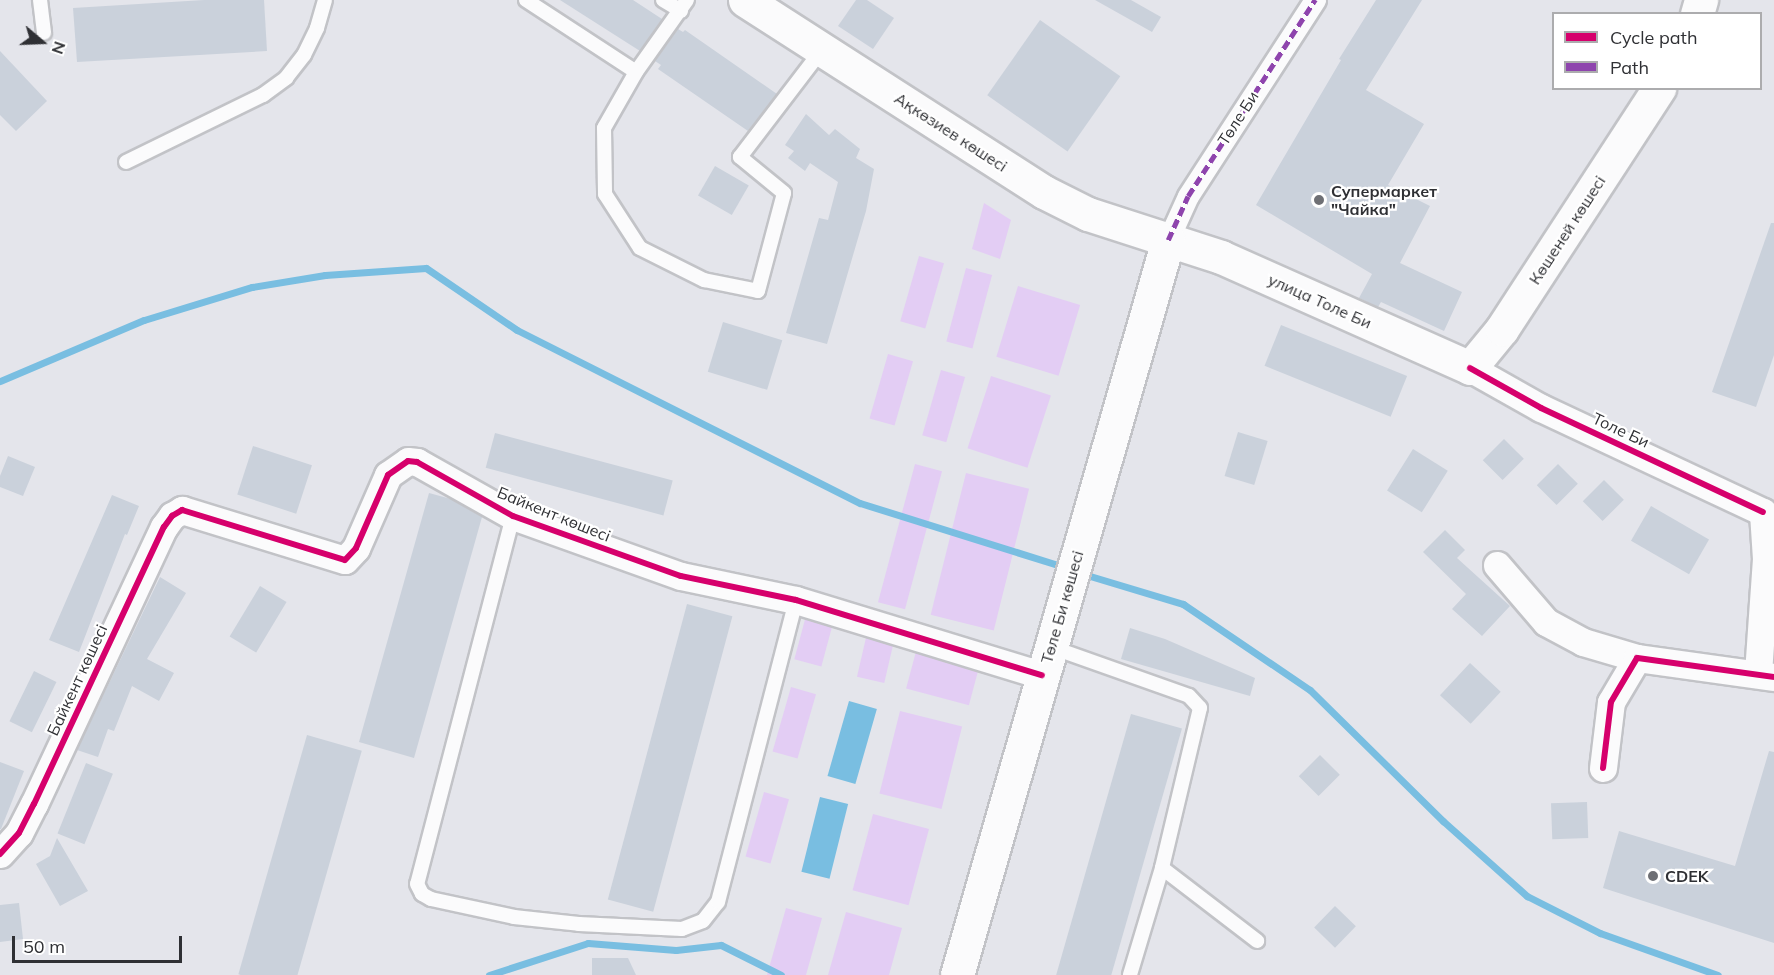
<!DOCTYPE html>
<html>
<head>
<meta charset="utf-8">
<style>
	body { margin:0 }
	#map { position:relative; width:1774px; height:975px; overflow:hidden; background:#e4e5eb; font-family:Mulish,sans-serif }
	div>[style] { position:absolute }
	[style*='--x'] { left:calc(var(--x)*1px); top:calc(var(--y)*1px); width:calc(var(--w)*1px); rotate:calc(var(--a)*1deg) }
	.green>* { inset:0; background:#e3cdf4; transform-origin:0 0 }
	.water>* { inset:0; background:#79bee1; transform-origin:0 0 }
	.stream>* { height:7px; margin:-3.5px; padding:0 3.5px; transform-origin:3.5px; border-radius:3.5px; background:#79bee1 }
	.building>* { inset:0; background:#cad1db; transform-origin:0 0 }
	.roads { filter:drop-shadow(2px 0 #c2c3c7) drop-shadow(-2px 0 #c2c3c7) drop-shadow(0 2px #c2c3c7) drop-shadow(0 -2px #c2c3c7) }
	.service>* { height:14px; margin:-7px; padding:0 7px; transform-origin:7px; border-radius:7px; background:#fbfbfc }
	.pedestrian>* { height:21px; margin:-10.5px; padding:0 10.5px; transform-origin:10.5px; border-radius:10.5px; background:#fbfbfc }
	.minor>* { height:27px; margin:-13.5px; padding:0 13.5px; transform-origin:13.5px; border-radius:13.5px; background:#fbfbfc }
	.secondary>* { height:33px; margin:-16.5px; padding:0 16.5px; transform-origin:16.5px; border-radius:16.5px; background:#fbfbfc }
	.quiet>* { height:4.5px; margin-top:-2.25px; transform-origin:0; background:repeating-linear-gradient(90deg,#8e44ad 0 9px,transparent 0 13.5px) }
	.cycleway>* { height:6px; margin:-3px; padding:0 3px; transform-origin:3px; border-radius:3px; background:#d6006c }
	.dots>* { width:16px; height:16px; translate:-50% -50%; box-sizing:border-box; border:3px solid #fff; border-radius:50% }
	span { translate:-50% -50%; white-space:nowrap; text-align:center; line-height:1.15; -webkit-text-stroke:4.5px #fff; paint-order:stroke }
	.street-label { font-size:16px; color:#2f3034 }
	.poi-label { font-size:16px; color:#2f3034; font-weight:700 }
	.left { translate:0 -50%; text-align:left }
	.legend { position:absolute; left:1552px; top:12px; width:210px; height:78px; box-sizing:border-box; background:#fff; border:2px solid #acacae; margin:0; padding:8px 10px; list-style:none; font-size:18px; color:#2f3034 }
	.legend li { display:flex; align-items:center; gap:12px; height:30px }
	.legend b { width:30px; border:2px solid #acacae }
	.north { position:absolute; left:12px; top:12px; width:60px; height:60px; -webkit-text-stroke:4px #fff; paint-order:stroke; rotate:109deg; font-size:16px; font-weight:700; line-height:24px; text-align:center; color:#2f3034 }
	.north::after { content:''; display:block; margin:auto; width:21px; height:27px; background:#2f3034; clip-path:polygon(50% 0,100% 100%,50% 72%,0 100%) }
	.scale { position:absolute; left:12px; top:936px; width:170px; height:27px; box-sizing:border-box; border:3px solid #2f3034; border-top:0; padding-left:8px; font-size:18px; line-height:21px; white-space:nowrap; color:#2f3034; -webkit-text-stroke:4px #fff; paint-order:stroke }
</style>
</head>
<body>
<div id="map">
	<div class="green">
		<div style="clip-path:polygon(984px 203px,1011px 220px,1000px 259px,972px 249px)"></div>
		<div style="left:919px;top:256px;width:26px;height:68px;rotate:16deg"></div>
		<div style="left:966px;top:268px;width:27px;height:76px;rotate:15deg"></div>
		<div style="left:1018px;top:286px;width:65px;height:74px;rotate:17deg"></div>
		<div style="left:888px;top:354px;width:26px;height:67px;rotate:16deg"></div>
		<div style="left:941px;top:370px;width:25px;height:68px;rotate:16deg"></div>
		<div style="left:991px;top:376px;width:63px;height:76px;rotate:18deg"></div>
		<div style="left:915px;top:464px;width:28px;height:143px;rotate:15deg"></div>
		<div style="left:966px;top:473px;width:65px;height:146px;rotate:14deg"></div>
		<div style="left:807px;top:612px;width:28px;height:49px;rotate:15deg"></div>
		<div style="left:868px;top:629px;width:28px;height:49px;rotate:13deg"></div>
		<div style="left:918px;top:644px;width:65px;height:46px;rotate:15deg"></div>
		<div style="left:791px;top:687px;width:26px;height:67px;rotate:16deg"></div>
		<div style="left:900px;top:711px;width:64px;height:85px;rotate:14deg"></div>
		<div style="left:764px;top:792px;width:26px;height:67px;rotate:16deg"></div>
		<div style="left:873px;top:814px;width:58px;height:79px;rotate:15deg"></div>
		<div style="clip-path:polygon(786px 908px,822px 918px,806px 975px,767px 975px)"></div>
		<div style="clip-path:polygon(846px 912px,902px 928px,889px 975px,828px 975px)"></div>
	</div>
	<div class="water">
		<div style="left:849px;top:701px;width:29px;height:78px;rotate:16deg"></div>
		<div style="left:820px;top:797px;width:29px;height:77px;rotate:14deg"></div>
	</div>
	<div class="stream">
		<div style="--x:0;--y:381;--w:156;--a:-23"></div>
		<div style="--x:144;--y:320;--w:113;--a:-17"></div>
		<div style="--x:252;--y:287;--w:74;--a:-9.3"></div>
		<div style="--x:325;--y:275;--w:101;--a:-4"></div>
		<div style="--x:426;--y:268;--w:110;--a:34.3"></div>
		<div style="--x:517;--y:330;--w:384;--a:26.8"></div>
		<div style="--x:860;--y:503;--w:214;--a:17.4"></div>
		<div style="--x:1080;--y:573;--w:108;--a:16.8"></div>
		<div style="--x:1183;--y:604;--w:153;--a:34.1"></div>
		<div style="--x:1310;--y:690;--w:187;--a:44.6"></div>
		<div style="--x:1443;--y:821;--w:113;--a:41.8"></div>
		<div style="--x:1527;--y:896;--w:82;--a:26.9"></div>
		<div style="--x:1600;--y:933;--w:125;--a:19.6"></div>
		<div style="--x:489;--y:975;--w:104;--a:-17.9"></div>
		<div style="--x:588;--y:943;--w:88;--a:4.5"></div>
		<div style="--x:676;--y:950;--w:45;--a:-6.3"></div>
		<div style="--x:721;--y:945;--w:67;--a:26.6"></div>
	</div>
	<div class="building">
		<div style="clip-path:polygon(204px 0,264px 0,267px 51px,77px 62px,73px 8px)"></div>
		<div style="clip-path:polygon(560px 0,633px 0,662px 19px,640px 51px)"></div>
		<div style="clip-path:polygon(856px 0,867px 0,894px 18px,873px 49px,838px 26px)"></div>
		<div style="clip-path:polygon(1095px 0,1131px 0,1161px 17px,1152px 32px)"></div>
		<div style="clip-path:polygon(1376px 0,1422px 0,1366px 90px,1424px 124px,1388px 185px,1430px 206px,1400px 263px,1462px 292px,1444px 331px,1381px 302px,1378px 307px,1359px 298px,1372px 274px,1256px 205px,1341px 60px,1339px 59px)"></div>
		<div style="left:1040px;top:20px;width:98px;height:92px;rotate:35deg"></div>
		<div style="clip-path:polygon(678px 29px,683px 32px,685px 30px,777px 94px,748px 131px,658px 69px,661px 65px,655px 61px)"></div>
		<div style="clip-path:polygon(0 51px,47px 101px,16px 131px,0 115px)"></div>
		<div style="clip-path:polygon(806px 114px,829px 135px,835px 129px,860px 149px,856px 158px,874px 169px,866px 211px,827px 344px,786px 333px,819px 218px,828px 220px,838px 182px,810px 163px,805px 171px,788px 158px,794px 151px,785px 145px)"></div>
		<div style="left:715px;top:166px;width:39px;height:34px;rotate:30deg"></div>
		<div style="clip-path:polygon(1771px 223px,1774px 223px,1774px 355px,1756px 407px,1712px 392px)"></div>
		<div style="left:723px;top:322px;width:62px;height:52px;rotate:17deg"></div>
		<div style="left:1281px;top:325px;width:136px;height:44px;rotate:22deg"></div>
		<div style="left:1238px;top:432px;width:31px;height:46px;rotate:17deg"></div>
		<div style="left:495px;top:433px;width:184px;height:36px;rotate:15deg"></div>
		<div style="left:1504px;top:439px;width:28px;height:30px;rotate:45deg"></div>
		<div style="left:253px;top:446px;width:62px;height:51px;rotate:18deg"></div>
		<div style="left:1413px;top:449px;width:41px;height:49px;rotate:32deg"></div>
		<div style="clip-path:polygon(8px 456px,35px 467px,23px 496px,0 487px,0 476px)"></div>
		<div style="left:1558px;top:464px;width:28px;height:30px;rotate:45deg"></div>
		<div style="left:1604px;top:480px;width:28px;height:30px;rotate:45deg"></div>
		<div style="clip-path:polygon(429px 493px,451px 499px,482px 517px,414px 758px,359px 742px)"></div>
		<div style="clip-path:polygon(112px 495px,139px 506px,127px 535px,125px 534px,79px 652px,49px 640px)"></div>
		<div style="left:1651px;top:506px;width:67px;height:40px;rotate:30deg"></div>
		<div style="clip-path:polygon(1445px 530px,1465px 550px,1457px 558px,1510px 606px,1482px 636px,1452px 609px,1466px 594px,1423px 552px)"></div>
		<div style="clip-path:polygon(160px 577px,186px 593px,147px 659px,174px 673px,159px 701px,132px 686px,114px 731px,108px 729px,98px 757px,77px 750px)"></div>
		<div style="left:260px;top:586px;width:31px;height:59px;rotate:31deg"></div>
		<div style="left:687px;top:604px;width:47px;height:306px;rotate:15deg"></div>
		<div style="clip-path:polygon(1130px 628px,1165px 639px,1255px 678px,1250px 696px,1121px 659px)"></div>
		<div style="left:1470px;top:663px;width:42px;height:44px;rotate:43deg"></div>
		<div style="left:34px;top:671px;width:25px;height:56px;rotate:26deg"></div>
		<div style="left:1131px;top:714px;width:53px;height:272px;rotate:16deg"></div>
		<div style="left:307px;top:735px;width:57px;height:249px;rotate:16deg"></div>
		<div style="clip-path:polygon(1769px 751px,1774px 752px,1774px 943px,1603px 888px,1619px 831px,1735px 866px)"></div>
		<div style="left:1320px;top:755px;width:28px;height:30px;rotate:45deg"></div>
		<div style="clip-path:polygon(0 762px,24px 771px,1px 829px,0 829px)"></div>
		<div style="left:86px;top:763px;width:29px;height:76px;rotate:22deg"></div>
		<div style="left:1587px;top:802px;width:36px;height:36px;rotate:88deg"></div>
		<div style="clip-path:polygon(57px 838px,88px 891px,60px 906px,36px 864px,50px 856px)"></div>
		<div style="clip-path:polygon(19px 903px,23px 939px,0 942px,0 905px)"></div>
		<div style="left:1335px;top:906px;width:29px;height:30px;rotate:44deg"></div>
		<div style="clip-path:polygon(592px 958px,628px 958px,636px 975px,592px 975px)"></div>
	</div>
	<div class="roads">
		<div class="service">
			<div style="--x:40;--y:0;--w:33;--a:83"></div>
			<div style="--x:526;--y:0;--w:131;--a:33.2"></div>
			<div style="--x:663;--y:0;--w:21;--a:31"></div>
			<div style="--x:687;--y:0;--w:88;--a:125.3"></div>
			<div style="--x:636;--y:72;--w:64;--a:119.7"></div>
			<div style="--x:604;--y:128;--w:66;--a:89.1"></div>
			<div style="--x:605;--y:194;--w:64;--a:57.1"></div>
			<div style="--x:640;--y:248;--w:72;--a:26.6"></div>
			<div style="--x:704;--y:280;--w:55;--a:11.5"></div>
			<div style="--x:758;--y:291;--w:101;--a:-75.1"></div>
			<div style="--x:784;--y:193;--w:57;--a:-140.7"></div>
			<div style="--x:740;--y:157;--w:133;--a:-52.6"></div>
			<div style="--x:126;--y:162;--w:153;--a:-26.1"></div>
			<div style="--x:263;--y:95;--w:29;--a:-36"></div>
			<div style="--x:286;--y:78;--w:29;--a:-52"></div>
			<div style="--x:304;--y:55;--w:30;--a:-64"></div>
			<div style="--x:317;--y:28;--w:29;--a:-74"></div>
			<div style="--x:513;--y:516;--w:380;--a:104.6"></div>
			<div style="--x:417;--y:884;--w:11;--a:63"></div>
			<div style="--x:422;--y:894;--w:10;--a:29"></div>
			<div style="--x:431;--y:899;--w:85;--a:12.2"></div>
			<div style="--x:514;--y:917;--w:65;--a:6.1"></div>
			<div style="--x:579;--y:924;--w:103;--a:2.8"></div>
			<div style="--x:682;--y:929;--w:22;--a:-21"></div>
			<div style="--x:703;--y:921;--w:24;--a:-52"></div>
			<div style="--x:718;--y:902;--w:312;--a:-75.5"></div>
			<div style="--x:1051;--y:647;--w:146;--a:19.5"></div>
			<div style="--x:1189;--y:696;--w:16;--a:47"></div>
			<div style="--x:1200;--y:708;--w:164;--a:103.4"></div>
			<div style="--x:1162;--y:868;--w:112;--a:106.7"></div>
			<div style="--x:1162;--y:868;--w:120;--a:37.5"></div>
		</div>
		<div class="pedestrian">
			<div style="--x:1168;--y:240;--w:48;--a:-65.6"></div>
			<div style="--x:1188;--y:196;--w:234;--a:-57.1"></div>
		</div>
		<div class="minor">
			<div style="--x:1470;--y:368;--w:81;--a:29.4"></div>
			<div style="--x:1541;--y:408;--w:245;--a:25.1"></div>
			<div style="--x:1497;--y:565;--w:75;--a:49.3"></div>
			<div style="--x:1546;--y:622;--w:42;--a:28.4"></div>
			<div style="--x:1583;--y:642;--w:56;--a:16.5"></div>
			<div style="--x:1758;--y:673;--w:114;--a:-86"></div>
			<div style="--x:1766;--y:559;--w:47;--a:-93.7"></div>
			<div style="--x:1603;--y:768;--w:66;--a:-83.1"></div>
			<div style="--x:1611;--y:702;--w:51;--a:-59.4"></div>
			<div style="--x:1637;--y:658;--w:138;--a:7.9"></div>
			<div style="--x:0;--y:854;--w:28;--a:-48"></div>
			<div style="--x:19;--y:833;--w:33;--a:-63"></div>
			<div style="--x:34;--y:804;--w:306;--a:-64.9"></div>
			<div style="--x:164;--y:527;--w:14;--a:-54"></div>
			<div style="--x:172;--y:516;--w:12;--a:-31"></div>
			<div style="--x:182;--y:510;--w:170;--a:17.1"></div>
			<div style="--x:345;--y:560;--w:16;--a:-47"></div>
			<div style="--x:356;--y:548;--w:80;--a:-66.3"></div>
			<div style="--x:388;--y:475;--w:24;--a:-35"></div>
			<div style="--x:408;--y:461;--w:9;--a:6"></div>
			<div style="--x:417;--y:462;--w:110;--a:29.4"></div>
			<div style="--x:513;--y:516;--w:178;--a:19.7"></div>
			<div style="--x:681;--y:576;--w:117;--a:11.8"></div>
			<div style="--x:796;--y:600;--w:257;--a:17"></div>
		</div>
		<div class="secondary">
			<div style="--x:745;--y:0;--w:355;--a:32.7"></div>
			<div style="--x:1044;--y:192;--w:49;--a:26.6"></div>
			<div style="--x:1088;--y:214;--w:140;--a:17.9"></div>
			<div style="--x:1221;--y:257;--w:273;--a:24"></div>
			<div style="--x:1470;--y:368;--w:50;--a:-50.6"></div>
			<div style="--x:1502;--y:329;--w:288;--a:-56.9"></div>
			<div style="--x:1697;--y:14;--w:15;--a:-74"></div>
			<div style="--x:957;--y:975;--w:765;--a:-73.98"></div>
		</div>
	</div>
	<div class="quiet">
		<div style="--x:1168;--y:240;--w:48;--a:-65.6"></div>
		<div style="--x:1188;--y:196;--w:234;--a:-57.1"></div>
	</div>
	<div class="cycleway">
		<div style="--x:1470;--y:368;--w:81;--a:29.4"></div>
		<div style="--x:1541;--y:408;--w:245;--a:25.1"></div>
		<div style="--x:1603;--y:768;--w:66;--a:-83.1"></div>
		<div style="--x:1611;--y:702;--w:51;--a:-59.4"></div>
		<div style="--x:1637;--y:658;--w:138;--a:7.9"></div>
		<div style="--x:0;--y:854;--w:28;--a:-48"></div>
		<div style="--x:19;--y:833;--w:33;--a:-63"></div>
		<div style="--x:34;--y:804;--w:306;--a:-64.9"></div>
		<div style="--x:164;--y:527;--w:14;--a:-54"></div>
		<div style="--x:172;--y:516;--w:12;--a:-31"></div>
		<div style="--x:182;--y:510;--w:170;--a:17.1"></div>
		<div style="--x:345;--y:560;--w:16;--a:-47"></div>
		<div style="--x:356;--y:548;--w:80;--a:-66.3"></div>
		<div style="--x:388;--y:475;--w:24;--a:-35"></div>
		<div style="--x:408;--y:461;--w:9;--a:6"></div>
		<div style="--x:417;--y:462;--w:110;--a:29.4"></div>
		<div style="--x:513;--y:516;--w:178;--a:19.7"></div>
		<div style="--x:681;--y:576;--w:117;--a:11.8"></div>
		<div style="--x:796;--y:600;--w:257;--a:17"></div>
	</div>
	<div class="dots">
		<div style="left:1319px;top:200px;background:#6e6f74"></div>
		<div style="left:1653px;top:876px;background:#6e6f74"></div>
	</div>
	<div class="street-label">
		<span style="left:1238px;top:118px;rotate:-57deg">Төле Би</span>
		<span style="left:951px;top:132px;rotate:33deg">Ақкөзиев көшесі</span>
		<span style="left:1567px;top:230px;rotate:-57deg">Көшеней көшесі</span>
		<span style="left:1320px;top:301px;rotate:24deg">улица Толе Би</span>
		<span style="left:1621px;top:430px;rotate:25deg">Толе Би</span>
		<span style="left:554px;top:514px;rotate:22deg">Байкент көшесі</span>
		<span style="left:1062px;top:607px;rotate:-74deg">Төле Би көшесі</span>
		<span style="left:77px;top:680px;rotate:-65deg">Байкент көшесі</span>
	</div>
	<div class="poi-label">
		<span class="left" style="left:1331px;top:200px">Супермаркет<br>"Чайка"</span>
		<span class="left" style="left:1665px;top:876px">CDEK</span>
	</div>
	<ul class="legend">
	<li><b style="height:8px;background:#d6006c"></b>Cycle path</li>
	<li><b style="height:8px;background:#8e44ad"></b>Path</li>
	</ul>
	<div class="north">N</div>
	<div class="scale">50 m</div>
</div>
</body>
</html>
